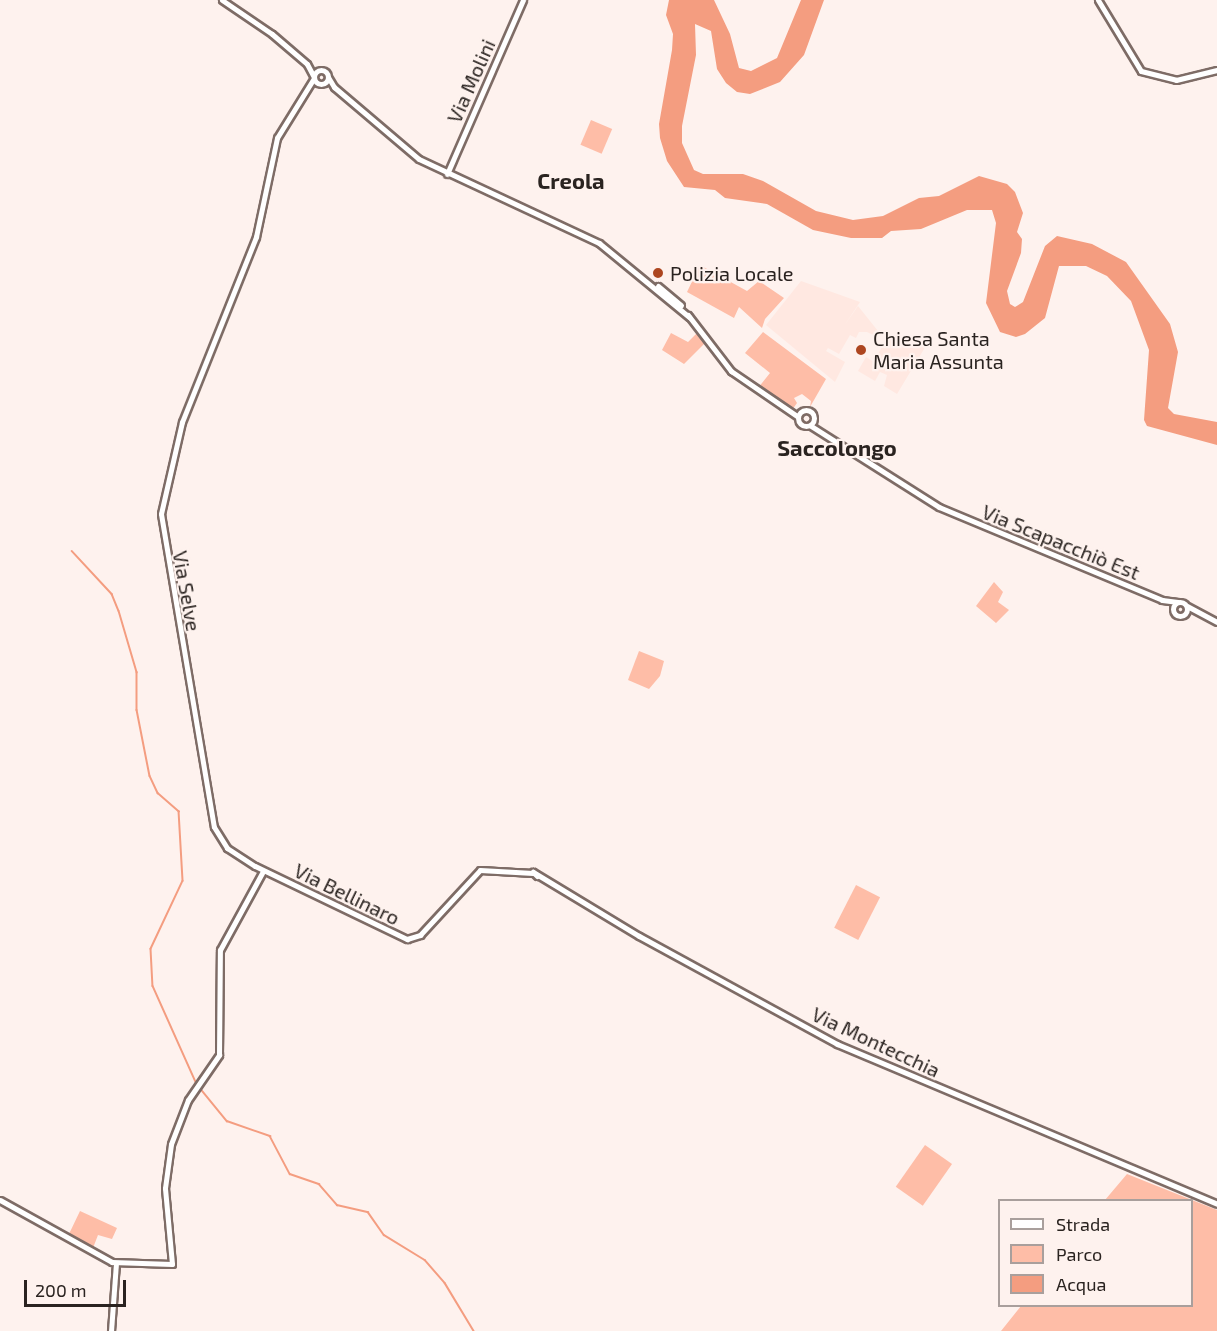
<!DOCTYPE html>
<html>
<head>
<meta charset="utf-8">
<style>
	body { margin:0 }
	#map { position:relative; width:1217px; height:1331px; overflow:hidden; background:#fef2ee; font-family:"Exo 2",sans-serif }
	div>[style] { position:absolute }
	[style*='--x'] { left:calc(var(--x)*1px); top:calc(var(--y)*1px); width:calc(var(--w)*1px); rotate:calc(var(--a)*1deg) }
	.built>* { inset:0; background:#ffe8e1 }
	.green>* { inset:0; background:#febda7; transform-origin:0 0 }
	.water>* { inset:0; background:#f49d80 }
	.stream>* { height:1.5px; margin:-0.75px; padding:0 0.75px; transform-origin:0.75px; border-radius:0.75px; background:#f49d80 }
	.roads { filter:drop-shadow(2px 0 #7e6c66) drop-shadow(-2px 0 #7e6c66) drop-shadow(0 2px #7e6c66) drop-shadow(0 -2px #7e6c66) }
	.secondary>* { height:5px; margin:-2.5px; padding:0 2.5px; transform-origin:2.5px; border-radius:2.5px; background:#fff }
	.secondary>.ring { margin:-2.5px; padding:0; box-sizing:content-box; background:none; border:5px solid #fff; border-radius:50% }
	.dots>* { width:16px; height:16px; translate:-50% -50%; box-sizing:border-box; border:3px solid #fef2ee; border-radius:50% }
	span { translate:-50% -50%; white-space:nowrap; text-align:center; line-height:1.15; -webkit-text-stroke:4.5px #fef2ee; paint-order:stroke }
	.street-label { font-size:20px; color:#2a2320 }
	.poi-label { font-size:20px; color:#2a2320 }
	.left { translate:0 -50%; text-align:left }
	.quarter-label { font-size:22px; color:#2a2320; font-weight:700 }
	.legend { position:absolute; left:998px; top:1199px; width:195px; height:108px; box-sizing:border-box; background:#fef2ee; border:2px solid #a99f9c; margin:0; padding:8px 10px; list-style:none; font-size:18px; color:#2a2320 }
	.legend li { display:flex; align-items:center; gap:12px; height:30px }
	.legend b { width:30px; border:2px solid #a99f9c }
	.scale { position:absolute; left:24px; top:1280px; width:102px; height:27px; box-sizing:border-box; border:3px solid #2a2320; border-top:0; padding-left:8px; font-size:18px; line-height:21px; white-space:nowrap; color:#2a2320; -webkit-text-stroke:4px #fef2ee; paint-order:stroke }
</style>
</head>
<body>
<div id="map">
	<div class="built">
		<div style="clip-path:polygon(801px 281px,860px 302px,844px 326px,858px 306px,878px 331px,875px 336px,867px 332px,859px 332px,856px 338px,850px 335px,839px 354px,828px 348px,826px 351px,845px 362px,835px 382px,766px 325px)"></div>
		<div style="clip-path:polygon(888px 335px,914px 346px,927px 344px,897px 394px,884px 386px,887px 375px,880px 372px,875px 381px,858px 371px,866px 357px,874px 362px)"></div>
	</div>
	<div class="green">
		<div style="left:591px;top:120px;width:23px;height:27px;rotate:23deg"></div>
		<div style="clip-path:polygon(700px 265px,747px 291px,759px 281px,784px 298px,765px 319px,762px 328px,739px 307px,734px 318px,687px 292px)"></div>
		<div style="clip-path:polygon(763px 332px,826px 379px,810px 407px,811px 401px,802px 394px,794px 398px,797px 403px,792px 410px,758px 388px,770px 373px,745px 353px)"></div>
		<div style="clip-path:polygon(671px 333px,688px 342px,697px 333px,705px 343px,684px 364px,662px 350px)"></div>
		<div style="clip-path:polygon(994px 582px,1003px 592px,998px 602px,1009px 610px,996px 623px,976px 606px)"></div>
		<div style="clip-path:polygon(639px 651px,664px 661px,660px 676px,649px 689px,628px 680px)"></div>
		<div style="left:856px;top:885px;width:27px;height:48px;rotate:27deg"></div>
		<div style="left:925px;top:1145px;width:33px;height:51px;rotate:35deg"></div>
		<div style="clip-path:polygon(1127px 1174px,1217px 1210px,1217px 1331px,1001px 1331px,1021px 1306px,1192px 1306px,1192px 1200px,1105px 1200px)"></div>
		<div style="clip-path:polygon(80px 1211px,117px 1228px,112px 1239px,98px 1235px,93px 1248px,69px 1234px)"></div>
	</div>
	<div class="water">
		<div style="clip-path:polygon(669px 0,714px 0,730px 34px,739px 68px,751px 71px,777px 58px,801px 0,824px 0,804px 55px,780px 82px,750px 94px,737px 92px,726px 83px,717px 69px,711px 31px,695px 24px,696px 55px,682px 126px,682px 143px,694px 170px,703px 174px,743px 174px,763px 181px,816px 211px,853px 220px,883px 216px,919px 198px,939px 196px,979px 176px,1007px 184px,1015px 192px,1023px 213px,1017px 232px,1022px 239px,1021px 253px,1007px 291px,1010px 304px,1015px 307px,1023px 302px,1045px 246px,1057px 236px,1092px 244px,1126px 262px,1170px 324px,1178px 352px,1168px 408px,1174px 414px,1217px 422px,1217px 445px,1147px 426px,1144px 420px,1149px 350px,1131px 301px,1107px 276px,1086px 266px,1059px 266px,1045px 318px,1025px 334px,1016px 337px,1000px 332px,986px 303px,996px 223px,992px 210px,967px 210px,921px 229px,891px 231px,882px 238px,851px 238px,813px 230px,767px 204px,725px 198px,715px 190px,684px 187px,667px 161px,660px 138px,659px 124px,672px 50px,673px 34px,666px 15px)"></div>
	</div>
	<div class="stream">
		<div style="--x:72;--y:551;--w:59;--a:47.1"></div>
		<div style="--x:112;--y:594;--w:18;--a:68"></div>
		<div style="--x:119;--y:611;--w:64;--a:73.6"></div>
		<div style="--x:137;--y:672;--w:38;--a:90"></div>
		<div style="--x:137;--y:710;--w:67;--a:78.9"></div>
		<div style="--x:150;--y:776;--w:19;--a:65"></div>
		<div style="--x:158;--y:793;--w:28;--a:41"></div>
		<div style="--x:179;--y:811;--w:70;--a:86.7"></div>
		<div style="--x:183;--y:881;--w:75;--a:115.2"></div>
		<div style="--x:151;--y:949;--w:37;--a:87"></div>
		<div style="--x:153;--y:986;--w:105;--a:65.9"></div>
		<div style="--x:200;--y:1088;--w:43;--a:50.7"></div>
		<div style="--x:227;--y:1121;--w:46;--a:19.2"></div>
		<div style="--x:270;--y:1136;--w:43;--a:62.2"></div>
		<div style="--x:290;--y:1174;--w:31;--a:19"></div>
		<div style="--x:319;--y:1184;--w:28;--a:49"></div>
		<div style="--x:337;--y:1205;--w:32;--a:13"></div>
		<div style="--x:368;--y:1212;--w:28;--a:55"></div>
		<div style="--x:384;--y:1235;--w:48;--a:31.4"></div>
		<div style="--x:425;--y:1260;--w:30;--a:49"></div>
		<div style="--x:445;--y:1283;--w:56;--a:58.9"></div>
	</div>
	<div class="roads">
		<div class="secondary">
			<div style="--x:222;--y:0;--w:60;--a:34.2"></div>
			<div style="--x:272;--y:34;--w:46;--a:40.6"></div>
			<div style="--x:307;--y:64;--w:15;--a:62"></div>
			<div style="--x:1098;--y:0;--w:83;--a:58.8"></div>
			<div style="--x:1141;--y:71;--w:36;--a:14"></div>
			<div style="--x:1176;--y:80;--w:42;--a:-13.7"></div>
			<div class="ring" style="left:314px;top:70px;width:9px;height:9px"></div>
			<div style="--x:328;--y:77;--w:12;--a:59"></div>
			<div style="--x:334;--y:87;--w:111;--a:40.3"></div>
			<div style="--x:419;--y:159;--w:199;--a:25"></div>
			<div style="--x:599;--y:243;--w:117;--a:39.4"></div>
			<div style="--x:314;--y:78;--w:70;--a:121.7"></div>
			<div style="--x:277;--y:138;--w:101;--a:102"></div>
			<div style="--x:256;--y:237;--w:199;--a:111.8"></div>
			<div style="--x:182;--y:422;--w:94;--a:102.9"></div>
			<div style="--x:161;--y:514;--w:317;--a:80.4"></div>
			<div style="--x:214;--y:827;--w:25;--a:58"></div>
			<div style="--x:227;--y:848;--w:33;--a:33"></div>
			<div style="--x:255;--y:866;--w:169;--a:25.7"></div>
			<div style="--x:407;--y:939;--w:14;--a:-17"></div>
			<div style="--x:420;--y:935;--w:88;--a:-47.3"></div>
			<div style="--x:480;--y:870;--w:53;--a:3.2"></div>
			<div style="--x:447;--y:174;--w:190;--a:-66.4"></div>
			<div style="--x:658;--y:286;--w:30;--a:40"></div>
			<div style="--x:688;--y:315;--w:71;--a:52.5"></div>
			<div style="--x:731;--y:371;--w:80;--a:34.3"></div>
			<div class="ring" style="left:798px;top:410px;width:11px;height:11px"></div>
			<div style="--x:811;--y:426;--w:151;--a:32.3"></div>
			<div style="--x:939;--y:507;--w:242;--a:22.6"></div>
			<div style="--x:1162;--y:600;--w:16;--a:7"></div>
			<div class="ring" style="left:1173px;top:602px;width:9px;height:9px"></div>
			<div style="--x:1187;--y:606;--w:34;--a:28"></div>
			<div style="--x:537;--y:876;--w:6;--a:-135"></div>
			<div style="--x:533;--y:872;--w:124;--a:31.1"></div>
			<div style="--x:639;--y:936;--w:226;--a:28.6"></div>
			<div style="--x:837;--y:1044;--w:412;--a:22.8"></div>
			<div style="--x:0;--y:1200;--w:128;--a:29"></div>
			<div style="--x:112;--y:1262;--w:60;--a:1.9"></div>
			<div style="--x:172;--y:1264;--w:76;--a:-95.3"></div>
			<div style="--x:165;--y:1188;--w:44;--a:-82.2"></div>
			<div style="--x:171;--y:1144;--w:47;--a:-68.9"></div>
			<div style="--x:188;--y:1100;--w:55;--a:-55.4"></div>
			<div style="--x:219;--y:1055;--w:105;--a:-89.5"></div>
			<div style="--x:220;--y:950;--w:90;--a:-61.4"></div>
			<div style="--x:111;--y:1331;--w:68;--a:-85.8"></div>
		</div>
	</div>
	<div class="dots">
		<div style="left:658px;top:273px;background:#ad4620"></div>
		<div style="left:861px;top:350px;background:#ad4620"></div>
	</div>
	<div class="street-label">
		<span style="left:471px;top:81px;rotate:-66deg">Via Molini</span>
		<span style="left:1061px;top:542px;rotate:22deg">Via Scapacchiò Est</span>
		<span style="left:187px;top:591px;rotate:80deg">Via Selve</span>
		<span style="left:347px;top:894px;rotate:26deg">Via Bellinaro</span>
		<span style="left:876px;top:1042px;rotate:25deg">Via Montecchia</span>
	</div>
	<div class="poi-label">
		<span class="left" style="left:670px;top:273px">Polizia Locale</span>
		<span class="left" style="left:873px;top:350px">Chiesa Santa<br>Maria Assunta</span>
	</div>
	<div class="quarter-label">
		<span style="left:571px;top:181px">Creola</span>
		<span style="left:837px;top:448px">Saccolongo</span>
	</div>
	<ul class="legend">
	<li><b style="height:8px;background:#fff"></b>Strada</li>
	<li><b style="height:16px;background:#febda7"></b>Parco</li>
	<li><b style="height:16px;background:#f49d80"></b>Acqua</li>
	</ul>
	<div class="scale">200 m</div>
</div>
</body>
</html>
